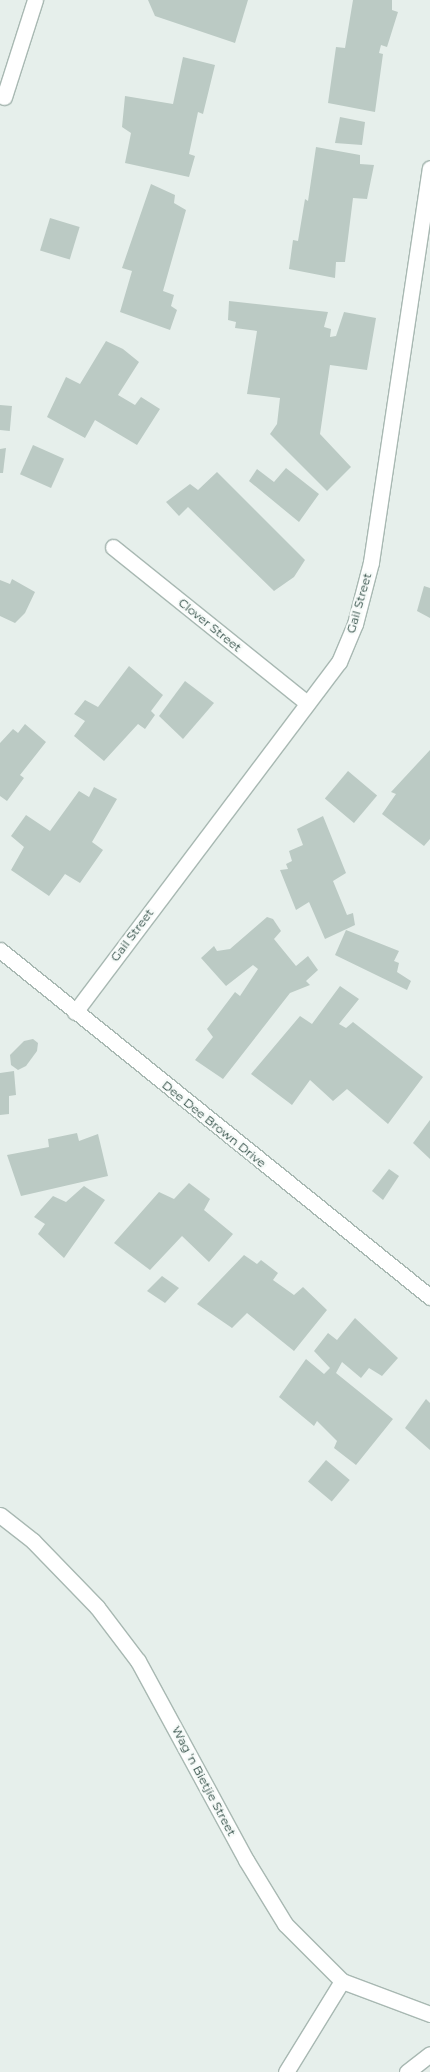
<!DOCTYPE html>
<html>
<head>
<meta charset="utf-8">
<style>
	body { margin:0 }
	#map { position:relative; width:430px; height:2072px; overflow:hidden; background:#e6efeb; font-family:Montserrat,sans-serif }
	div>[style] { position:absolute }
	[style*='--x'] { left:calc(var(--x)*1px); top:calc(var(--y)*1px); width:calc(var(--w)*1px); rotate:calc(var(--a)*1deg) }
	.building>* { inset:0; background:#bbcac4; transform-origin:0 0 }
	.roads { filter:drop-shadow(1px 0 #a8b8b2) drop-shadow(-1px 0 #a8b8b2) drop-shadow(0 1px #a8b8b2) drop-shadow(0 -1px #a8b8b2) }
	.minor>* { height:15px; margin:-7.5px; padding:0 7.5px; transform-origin:7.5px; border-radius:7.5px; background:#fff }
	span { translate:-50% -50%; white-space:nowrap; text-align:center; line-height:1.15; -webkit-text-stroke:4.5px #f7fbf9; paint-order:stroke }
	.street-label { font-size:12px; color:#24423a }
</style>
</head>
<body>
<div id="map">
	<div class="building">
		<div style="clip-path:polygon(148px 0,248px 0,235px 43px,155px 16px)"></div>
		<div style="clip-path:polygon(353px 0,392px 0,392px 10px,398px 12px,387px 47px,381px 45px,379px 53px,383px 54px,375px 112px,328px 103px,336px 47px,345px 48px)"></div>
		<div style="clip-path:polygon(183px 57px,215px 65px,203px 114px,198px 112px,189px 154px,195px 156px,189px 177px,125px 163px,131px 133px,122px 127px,125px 96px,173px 104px)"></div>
		<div style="clip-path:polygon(340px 117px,365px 122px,362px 145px,335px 143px)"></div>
		<div style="clip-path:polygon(316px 147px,360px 155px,360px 164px,374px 165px,367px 199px,353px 198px,345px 262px,336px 262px,335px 278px,289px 269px,293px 240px,298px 241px,305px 199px,308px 201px)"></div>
		<div style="clip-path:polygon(151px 184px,175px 195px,174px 203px,186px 210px,163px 291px,174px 295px,171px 306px,177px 310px,170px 330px,120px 312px,132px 271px,122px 268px)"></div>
		<div style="left:50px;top:218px;width:31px;height:34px;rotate:17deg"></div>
		<div style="clip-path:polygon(229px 301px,328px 312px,324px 327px,331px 329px,330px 337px,336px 336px,344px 312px,376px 318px,367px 370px,330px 365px,320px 434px,351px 467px,327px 491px,270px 434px,277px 424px,280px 398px,247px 394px,257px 331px,235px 328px,236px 322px,228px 320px)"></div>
		<div style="clip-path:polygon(106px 341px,123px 349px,139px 362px,118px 395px,135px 405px,141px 397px,160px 409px,137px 445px,95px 420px,85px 438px,47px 417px,66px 377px,80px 384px)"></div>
		<div style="left:0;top:405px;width:12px;height:25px;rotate:5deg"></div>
		<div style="left:33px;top:445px;width:34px;height:32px;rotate:24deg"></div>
		<div style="clip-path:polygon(6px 448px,3px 473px,0 473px,0 449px)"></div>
		<div style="clip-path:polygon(286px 468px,319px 494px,299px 522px,249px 481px,257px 469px,274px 482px)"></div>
		<div style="clip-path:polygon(217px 472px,305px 560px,294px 577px,274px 591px,188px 507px,179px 516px,166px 502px,190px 484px,198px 490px)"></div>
		<div style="clip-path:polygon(12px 579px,35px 592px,25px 613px,15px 623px,0 616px,0 580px,10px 584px)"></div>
		<div style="clip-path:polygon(424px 586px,430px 588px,430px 618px,417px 611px)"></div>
		<div style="clip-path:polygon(129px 666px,163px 695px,151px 711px,155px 715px,145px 729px,138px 724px,104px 761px,74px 736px,85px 721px,74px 714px,85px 700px,98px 707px)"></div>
		<div style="clip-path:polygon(185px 681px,214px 703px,183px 739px,159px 716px)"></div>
		<div style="clip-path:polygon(25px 724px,46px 742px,20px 775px,24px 778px,7px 801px,0 796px,0 743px,13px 729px,18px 733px)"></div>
		<div style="clip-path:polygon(430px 750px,430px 839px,424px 846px,382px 814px,396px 794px,391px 792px)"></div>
		<div style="left:348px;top:771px;width:38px;height:36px;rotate:40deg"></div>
		<div style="clip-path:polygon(94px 787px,117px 799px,92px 842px,103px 850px,80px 883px,65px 874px,49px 896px,11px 870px,24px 847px,11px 836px,26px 815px,50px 831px,79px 791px,89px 797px)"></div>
		<div style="clip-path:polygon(323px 816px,346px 873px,333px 881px,347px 915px,353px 913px,355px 925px,325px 939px,309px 902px,296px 910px,280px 870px,288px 869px,286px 864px,292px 861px,289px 851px,303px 845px,297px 829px)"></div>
		<div style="clip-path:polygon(267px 917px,273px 919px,281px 931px,274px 939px,296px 966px,308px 956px,318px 970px,306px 981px,310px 985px,290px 993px,223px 1079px,195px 1060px,213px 1037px,207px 1029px,235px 992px,240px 996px,258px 969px,253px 965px,226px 986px,201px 958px,214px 946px,217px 951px,230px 949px)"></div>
		<div style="clip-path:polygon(346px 930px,399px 951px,394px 961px,399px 963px,397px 972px,411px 981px,407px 990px,335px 955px)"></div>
		<div style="clip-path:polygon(340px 986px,359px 999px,339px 1024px,346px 1028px,353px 1022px,423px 1077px,388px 1124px,347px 1089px,333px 1101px,310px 1080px,292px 1105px,251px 1074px,300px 1016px,312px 1024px)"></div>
		<div style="clip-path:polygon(33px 1039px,38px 1043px,37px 1051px,26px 1066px,18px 1070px,11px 1065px,10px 1055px,24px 1041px)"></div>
		<div style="clip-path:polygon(14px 1071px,16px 1095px,9px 1096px,9px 1114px,0 1115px,0 1073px)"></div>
		<div style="clip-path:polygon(430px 1120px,430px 1159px,413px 1143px)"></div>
		<div style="clip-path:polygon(77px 1133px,79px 1141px,98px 1134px,108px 1176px,21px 1196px,7px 1155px,49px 1147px,48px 1139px)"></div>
		<div style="clip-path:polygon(389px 1169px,399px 1176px,383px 1200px,372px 1191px)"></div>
		<div style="clip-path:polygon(189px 1183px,210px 1199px,204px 1210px,233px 1234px,209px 1262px,182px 1236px,150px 1270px,114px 1243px,159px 1192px,174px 1199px)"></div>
		<div style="clip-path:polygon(84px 1186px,105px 1200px,64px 1258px,38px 1234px,45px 1224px,34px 1217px,53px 1196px,66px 1202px)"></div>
		<div style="clip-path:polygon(244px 1255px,257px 1264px,261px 1260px,278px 1273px,273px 1280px,294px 1295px,303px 1287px,327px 1310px,294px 1351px,247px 1313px,232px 1328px,197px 1304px)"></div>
		<div style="clip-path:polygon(162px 1276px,179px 1288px,165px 1303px,147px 1291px)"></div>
		<div style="clip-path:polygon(355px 1318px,398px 1358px,382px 1376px,369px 1368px,361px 1378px,342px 1362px,336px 1373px,393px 1419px,356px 1465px,334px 1448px,337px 1441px,317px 1421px,314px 1426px,279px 1397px,306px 1359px,324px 1374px,330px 1368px,314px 1351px,328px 1333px,337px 1340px)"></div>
		<div style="clip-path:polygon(426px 1399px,430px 1403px,430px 1450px,405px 1428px)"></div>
		<div style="left:326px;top:1460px;width:31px;height:28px;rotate:40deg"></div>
	</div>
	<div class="roads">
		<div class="minor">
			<div style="--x:4;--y:97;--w:102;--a:-72.3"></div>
			<div style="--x:113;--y:547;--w:249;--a:38.8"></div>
			<div style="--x:0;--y:950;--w:553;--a:38.9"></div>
			<div style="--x:75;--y:1012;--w:438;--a:-53"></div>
			<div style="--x:339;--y:662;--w:41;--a:-67.2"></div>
			<div style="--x:355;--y:624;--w:64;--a:-75.5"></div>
			<div style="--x:371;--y:562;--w:398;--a:-81.5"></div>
			<div style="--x:0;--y:1515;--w:42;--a:38.2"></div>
			<div style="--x:33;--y:1541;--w:92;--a:45.9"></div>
			<div style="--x:97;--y:1607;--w:68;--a:52.8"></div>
			<div style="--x:138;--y:1661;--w:226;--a:61.5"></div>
			<div style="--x:246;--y:1860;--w:75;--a:58.6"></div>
			<div style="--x:285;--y:1924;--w:81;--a:45"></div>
			<div style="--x:342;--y:1981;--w:94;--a:20.6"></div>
			<div style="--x:286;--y:2072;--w:107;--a:-58.4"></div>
			<div style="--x:407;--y:2072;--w:29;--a:-38"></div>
		</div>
	</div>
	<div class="street-label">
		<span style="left:359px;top:603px;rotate:-74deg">Gail Street</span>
		<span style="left:210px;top:625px;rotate:39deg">Clover Street</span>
		<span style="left:132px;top:935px;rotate:-53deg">Gail Street</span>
		<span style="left:214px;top:1124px;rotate:39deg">Dee Dee Brown Drive</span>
		<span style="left:204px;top:1781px;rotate:62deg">Wag 'n Bietjie Street</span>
	</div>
</div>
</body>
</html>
